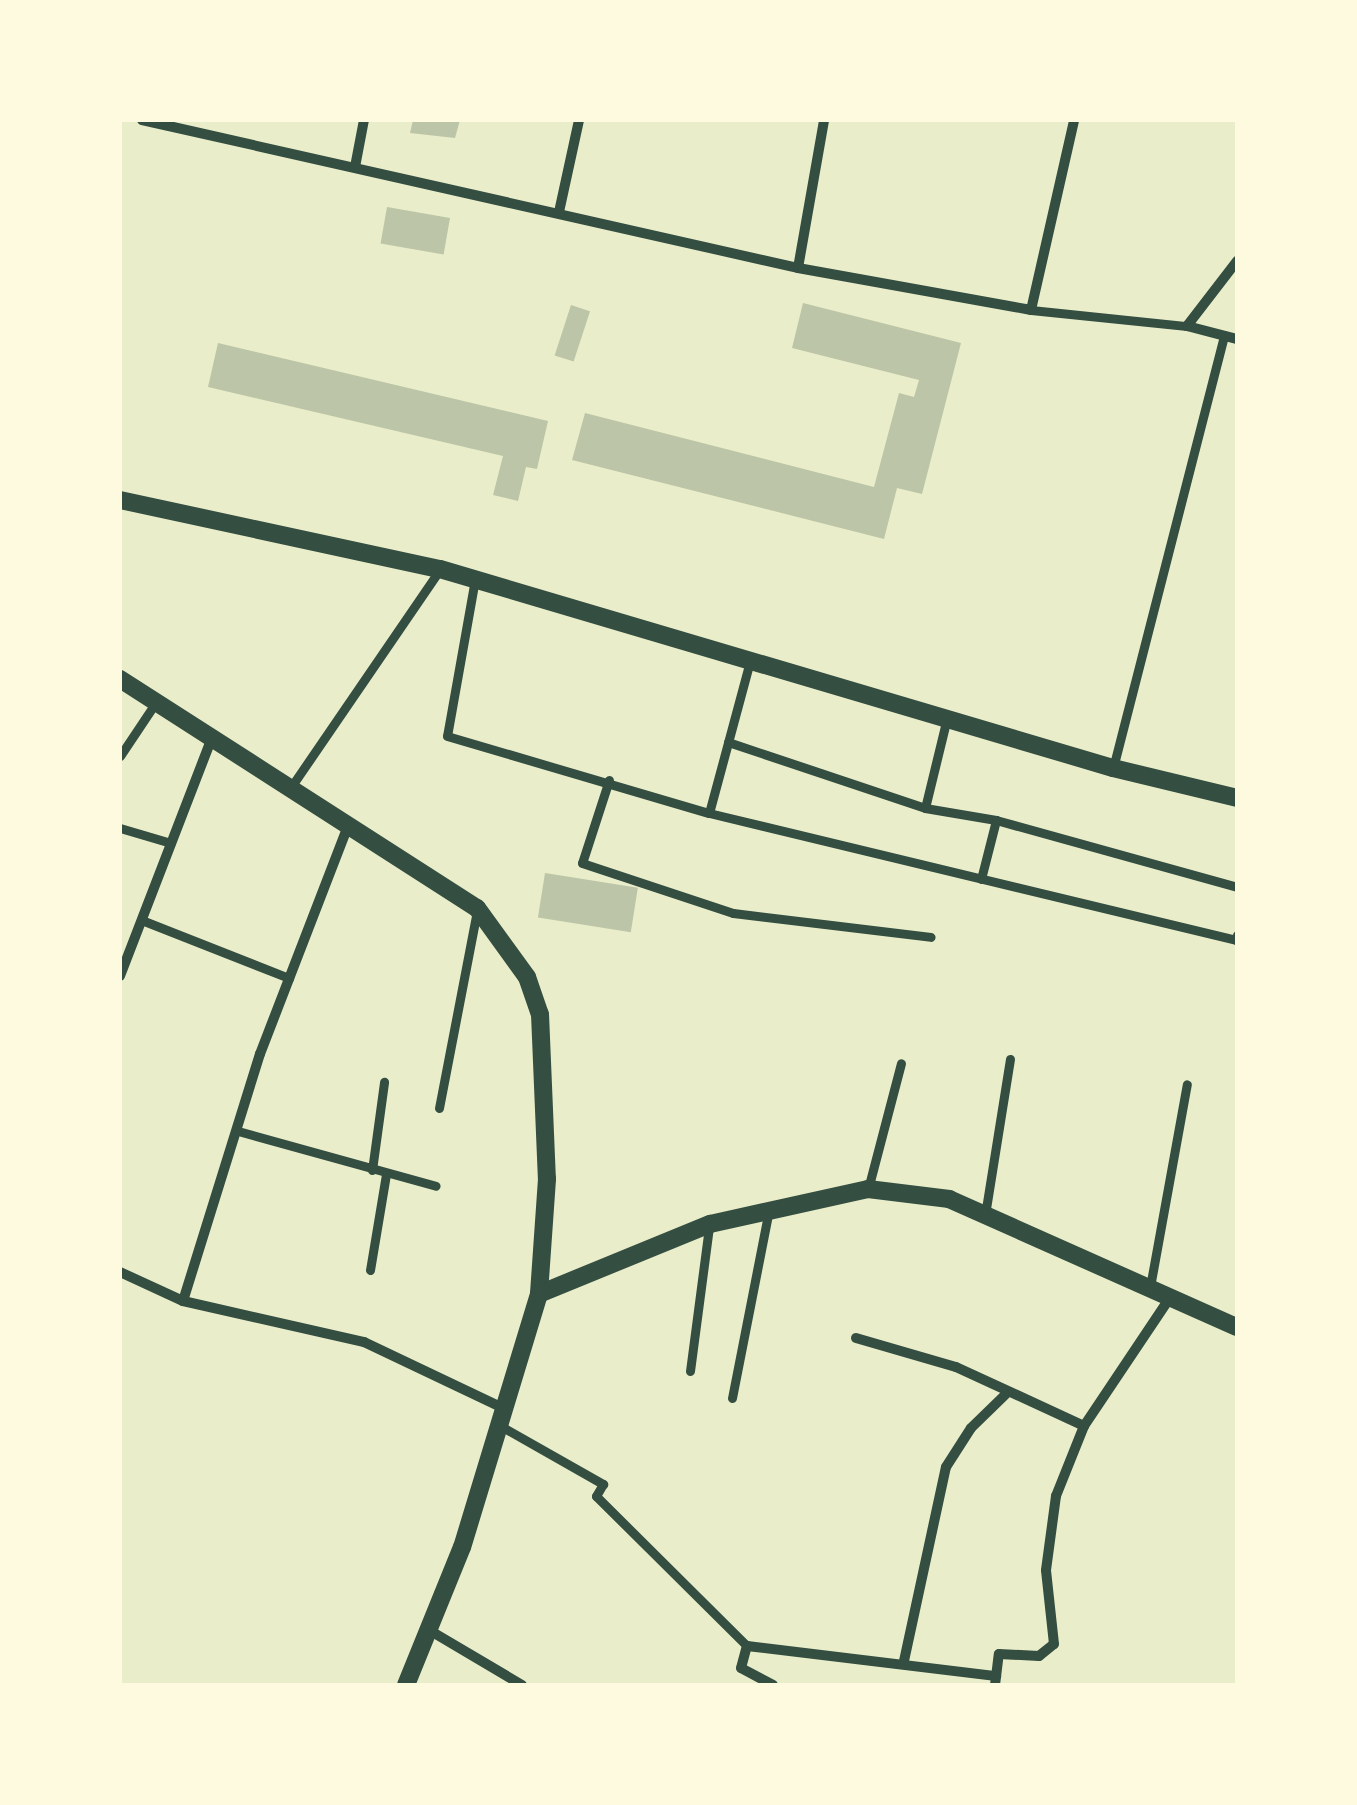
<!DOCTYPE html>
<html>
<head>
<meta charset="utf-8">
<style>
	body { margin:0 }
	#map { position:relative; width:1357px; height:1805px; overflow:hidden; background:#e9edc9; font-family:"Asap Condensed",sans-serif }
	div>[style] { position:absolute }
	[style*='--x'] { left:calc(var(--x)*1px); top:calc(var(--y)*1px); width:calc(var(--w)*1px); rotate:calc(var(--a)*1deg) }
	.building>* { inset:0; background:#bcc5a7; transform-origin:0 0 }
	.pedestrian>* { height:9px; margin:-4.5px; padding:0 4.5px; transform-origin:4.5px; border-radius:4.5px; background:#344e41 }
	.minor>* { height:10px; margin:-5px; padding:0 5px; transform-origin:5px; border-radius:5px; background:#344e41 }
	.tertiary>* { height:18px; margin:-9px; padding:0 9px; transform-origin:9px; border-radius:9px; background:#344e41 }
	span { translate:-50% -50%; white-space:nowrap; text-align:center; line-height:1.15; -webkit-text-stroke:10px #fefae0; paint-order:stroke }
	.frame { position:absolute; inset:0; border:122px solid #fefae0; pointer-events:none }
</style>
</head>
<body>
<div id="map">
	<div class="building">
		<div style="clip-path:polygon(413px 120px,460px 120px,455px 138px,410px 133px)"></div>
		<div style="left:387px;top:207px;width:64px;height:37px;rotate:10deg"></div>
		<div style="clip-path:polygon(803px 303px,961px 343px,922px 494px,897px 488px,884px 539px,572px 460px,585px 413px,874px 487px,899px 393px,914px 397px,919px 380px,792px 348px)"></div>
		<div style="left:571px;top:305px;width:20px;height:53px;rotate:18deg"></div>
		<div style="clip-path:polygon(218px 343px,548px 421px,537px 469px,526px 467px,518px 501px,493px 495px,503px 456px,208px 387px)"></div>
		<div style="left:545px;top:873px;width:94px;height:45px;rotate:9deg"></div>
	</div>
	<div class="pedestrian">
		<div style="--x:1031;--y:310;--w:157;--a:5.9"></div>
		<div style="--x:475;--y:579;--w:159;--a:100.1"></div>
		<div style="--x:447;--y:736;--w:273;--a:16.4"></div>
		<div style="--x:709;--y:813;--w:542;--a:13.55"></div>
		<div style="--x:1236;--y:940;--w:5;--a:-79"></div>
		<div style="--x:728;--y:742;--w:208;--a:18.5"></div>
		<div style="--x:925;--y:808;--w:72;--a:9.6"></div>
		<div style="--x:996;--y:820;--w:250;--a:15.5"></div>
		<div style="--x:120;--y:756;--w:65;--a:-56.3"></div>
		<div style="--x:1113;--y:768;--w:447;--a:-75.6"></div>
		<div style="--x:609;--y:780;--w:87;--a:108"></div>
		<div style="--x:582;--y:863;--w:159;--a:18.3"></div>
		<div style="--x:733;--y:913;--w:199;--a:6.9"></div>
		<div style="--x:291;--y:787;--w:262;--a:-55.6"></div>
		<div style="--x:925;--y:808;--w:93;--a:-76.3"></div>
		<div style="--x:709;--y:813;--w:157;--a:-74.9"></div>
		<div style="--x:120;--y:828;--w:53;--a:16.4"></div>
		<div style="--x:981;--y:879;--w:61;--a:-75.7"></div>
		<div style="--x:144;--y:921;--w:156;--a:21.5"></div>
		<div style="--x:439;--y:1108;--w:201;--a:-79.1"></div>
		<div style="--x:238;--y:1131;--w:205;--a:15.5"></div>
		<div style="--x:372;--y:1170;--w:89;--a:-82.2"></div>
		<div style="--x:868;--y:1189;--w:130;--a:-75.3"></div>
		<div style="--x:985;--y:1215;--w:158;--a:-80.9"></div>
		<div style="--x:370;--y:1270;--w:97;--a:-80.5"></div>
		<div style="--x:1150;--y:1287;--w:206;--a:-79.7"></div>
		<div style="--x:690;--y:1371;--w:145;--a:-82.5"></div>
		<div style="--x:732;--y:1398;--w:192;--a:-78.9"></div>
		<div style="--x:499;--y:1425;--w:120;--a:29.6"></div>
		<div style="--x:603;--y:1484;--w:14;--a:120"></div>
		<div style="--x:596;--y:1496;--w:213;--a:44.8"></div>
	</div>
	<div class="minor">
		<div style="--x:142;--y:120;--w:672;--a:12.71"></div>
		<div style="--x:798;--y:268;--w:237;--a:10.2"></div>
		<div style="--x:1031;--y:310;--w:195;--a:-77.2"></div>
		<div style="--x:355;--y:167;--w:48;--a:-79.2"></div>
		<div style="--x:559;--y:212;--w:94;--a:-77.7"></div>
		<div style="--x:1237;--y:261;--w:82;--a:127.6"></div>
		<div style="--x:1187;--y:326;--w:52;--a:14.6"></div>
		<div style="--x:798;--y:268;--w:150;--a:-80"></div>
		<div style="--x:120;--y:976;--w:255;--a:-68.9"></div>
		<div style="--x:120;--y:1272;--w:69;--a:24.7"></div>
		<div style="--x:183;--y:1301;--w:186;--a:12.8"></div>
		<div style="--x:364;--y:1342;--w:152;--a:25.4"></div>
		<div style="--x:183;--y:1301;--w:259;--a:-72.7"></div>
		<div style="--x:260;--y:1054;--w:244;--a:-68.9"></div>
		<div style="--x:856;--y:1338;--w:104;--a:16.2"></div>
		<div style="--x:956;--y:1367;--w:141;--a:24.7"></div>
		<div style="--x:429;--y:1630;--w:108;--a:30.6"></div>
		<div style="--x:904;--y:1661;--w:198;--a:-77.8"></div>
		<div style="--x:946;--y:1467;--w:46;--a:-57.3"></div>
		<div style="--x:971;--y:1428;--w:52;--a:-44.2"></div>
		<div style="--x:773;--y:1685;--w:36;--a:-152"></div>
		<div style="--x:741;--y:1668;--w:23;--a:-75"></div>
		<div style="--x:747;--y:1646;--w:251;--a:6.9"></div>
		<div style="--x:995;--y:1685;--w:31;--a:-83"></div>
		<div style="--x:999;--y:1654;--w:40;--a:2.9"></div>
		<div style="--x:1039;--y:1656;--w:19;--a:-39"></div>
		<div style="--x:1054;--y:1644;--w:74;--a:-96.2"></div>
		<div style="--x:1046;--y:1570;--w:75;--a:-82.3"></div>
		<div style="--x:1056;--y:1496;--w:75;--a:-68.2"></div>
		<div style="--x:1084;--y:1426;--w:153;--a:-56.2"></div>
	</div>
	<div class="tertiary">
		<div style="--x:120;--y:500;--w:327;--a:12.2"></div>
		<div style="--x:440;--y:569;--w:702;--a:16.47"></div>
		<div style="--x:1113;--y:768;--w:128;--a:13.6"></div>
		<div style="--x:120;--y:679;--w:424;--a:32.7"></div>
		<div style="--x:477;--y:908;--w:85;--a:54.1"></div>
		<div style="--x:527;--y:977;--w:39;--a:71"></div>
		<div style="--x:540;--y:1014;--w:165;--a:87.6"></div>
		<div style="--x:547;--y:1179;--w:115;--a:94"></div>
		<div style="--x:539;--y:1294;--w:264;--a:106.9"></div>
		<div style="--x:462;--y:1547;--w:149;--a:112.1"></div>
		<div style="--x:539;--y:1294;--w:185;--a:-22.3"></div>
		<div style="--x:710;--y:1224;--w:162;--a:-12.5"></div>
		<div style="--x:868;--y:1189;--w:82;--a:7"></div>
		<div style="--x:949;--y:1199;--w:315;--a:24"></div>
	</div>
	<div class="frame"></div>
</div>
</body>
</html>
